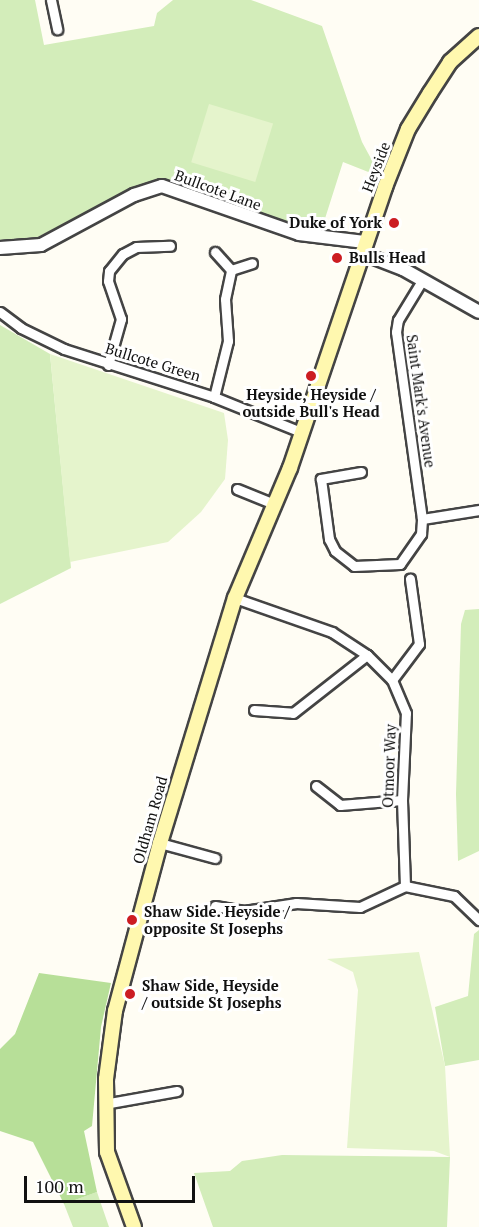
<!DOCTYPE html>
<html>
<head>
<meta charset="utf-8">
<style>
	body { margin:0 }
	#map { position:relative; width:479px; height:1227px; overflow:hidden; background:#fffdf4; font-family:"PT Serif",serif }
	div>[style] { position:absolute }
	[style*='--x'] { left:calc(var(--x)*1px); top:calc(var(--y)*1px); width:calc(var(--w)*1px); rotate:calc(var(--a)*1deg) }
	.green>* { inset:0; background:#d3edba }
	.forest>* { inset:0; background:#b7df98 }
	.pitch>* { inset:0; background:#e5f4cc; transform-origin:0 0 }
	.roads { filter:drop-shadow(2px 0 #444) drop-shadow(-2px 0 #444) drop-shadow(0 2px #444) drop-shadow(0 -2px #444) }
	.minor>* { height:9px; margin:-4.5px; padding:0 4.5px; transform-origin:4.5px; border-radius:4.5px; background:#fff }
	.tertiary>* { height:12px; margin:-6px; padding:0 6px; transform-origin:6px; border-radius:6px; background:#fff }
	.secondary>* { height:14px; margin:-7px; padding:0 7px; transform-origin:7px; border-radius:7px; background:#fff8af }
	.dots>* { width:16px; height:16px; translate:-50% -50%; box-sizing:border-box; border:3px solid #fff; border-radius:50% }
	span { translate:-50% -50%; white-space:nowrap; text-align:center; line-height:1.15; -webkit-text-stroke:6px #fff; paint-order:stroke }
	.street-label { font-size:15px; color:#111 }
	.poi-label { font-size:15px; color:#111; font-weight:700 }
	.right { translate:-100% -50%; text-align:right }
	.left { translate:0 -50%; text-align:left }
	.scale { position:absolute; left:24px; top:1176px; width:171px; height:27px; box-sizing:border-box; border:3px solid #111; border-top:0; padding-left:8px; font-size:18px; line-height:21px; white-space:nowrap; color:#111; -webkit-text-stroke:4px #fff; paint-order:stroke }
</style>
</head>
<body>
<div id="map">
	<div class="green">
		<div style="clip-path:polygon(0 0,35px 0,44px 45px,154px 26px,157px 13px,173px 0,251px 0,322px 26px,362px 142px,381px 177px,343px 162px,322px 228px,293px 224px,160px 182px,124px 192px,38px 237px,0 240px)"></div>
		<div style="clip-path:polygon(0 325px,50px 354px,71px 568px,0 604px)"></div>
		<div style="clip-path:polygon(479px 609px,479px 851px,458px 861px,456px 794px,461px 624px,465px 610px)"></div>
		<div style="clip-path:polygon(479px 930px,479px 1060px,445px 1066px,435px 1007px,468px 996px,474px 934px)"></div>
		<div style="clip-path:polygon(282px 1155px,450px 1157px,447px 1227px,213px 1227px,194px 1173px,230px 1171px,242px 1161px)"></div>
		<div style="clip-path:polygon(97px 1192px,109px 1227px,73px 1227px,64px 1204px)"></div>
	</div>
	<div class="forest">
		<div style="clip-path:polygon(39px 973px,111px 983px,101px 1027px,92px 1126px,84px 1131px,97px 1192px,64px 1204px,33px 1142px,0 1131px,0 1049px,15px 1034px)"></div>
	</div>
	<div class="pitch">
		<div style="left:209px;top:104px;width:67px;height:61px;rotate:17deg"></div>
		<div style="clip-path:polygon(50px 354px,224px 413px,228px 440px,225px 479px,201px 512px,168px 542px,70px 562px)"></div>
		<div style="clip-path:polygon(419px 952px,445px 1066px,450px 1157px,434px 1151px,347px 1148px,358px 990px,353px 972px,327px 959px)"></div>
	</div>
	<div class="roads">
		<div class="minor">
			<div style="--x:51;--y:0;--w:30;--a:78"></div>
			<div style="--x:215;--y:252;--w:24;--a:48"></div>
			<div style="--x:0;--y:312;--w:26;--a:37"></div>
			<div style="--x:21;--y:328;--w:48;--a:26"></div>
			<div style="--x:64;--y:349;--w:157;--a:17.7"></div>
			<div style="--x:214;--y:397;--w:94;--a:21.9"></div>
			<div style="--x:108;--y:365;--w:48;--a:-74.2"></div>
			<div style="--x:121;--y:319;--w:40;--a:-108.9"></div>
			<div style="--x:108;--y:281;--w:10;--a:-84"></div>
			<div style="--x:109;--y:271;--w:22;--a:-51"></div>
			<div style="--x:123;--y:254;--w:15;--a:-28"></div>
			<div style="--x:136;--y:247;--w:34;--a:-2"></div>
			<div style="--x:214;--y:397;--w:58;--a:-76"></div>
			<div style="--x:228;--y:341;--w:42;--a:-94.1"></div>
			<div style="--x:225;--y:299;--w:30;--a:-78"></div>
			<div style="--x:231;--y:270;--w:22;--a:-18"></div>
			<div style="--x:361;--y:472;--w:41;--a:170.1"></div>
			<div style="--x:321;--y:479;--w:61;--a:82.4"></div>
			<div style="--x:329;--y:539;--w:13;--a:63"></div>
			<div style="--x:335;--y:551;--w:24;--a:38"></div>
			<div style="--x:354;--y:566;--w:46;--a:-2.5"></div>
			<div style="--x:400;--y:564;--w:37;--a:-55"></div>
			<div style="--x:421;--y:534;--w:15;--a:-86"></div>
			<div style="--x:422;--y:519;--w:189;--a:-97.9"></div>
			<div style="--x:396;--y:332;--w:12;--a:-81"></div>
			<div style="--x:398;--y:320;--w:48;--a:-58.6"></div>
			<div style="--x:237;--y:489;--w:40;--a:22"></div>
			<div style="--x:422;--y:519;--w:58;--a:-9"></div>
			<div style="--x:392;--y:680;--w:45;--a:-53.1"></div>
			<div style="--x:419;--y:644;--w:66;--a:-97.9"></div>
			<div style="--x:254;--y:710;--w:39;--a:4"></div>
			<div style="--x:293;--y:713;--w:94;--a:-38.1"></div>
			<div style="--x:316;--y:786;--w:31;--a:38"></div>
			<div style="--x:340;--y:805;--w:62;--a:-4.6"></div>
			<div style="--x:160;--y:843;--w:57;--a:15.3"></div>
			<div style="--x:405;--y:886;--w:50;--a:11.5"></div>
			<div style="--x:454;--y:896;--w:35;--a:44"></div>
			<div style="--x:215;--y:906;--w:29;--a:10"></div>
			<div style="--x:244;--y:911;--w:53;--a:-8.7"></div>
			<div style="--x:296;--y:903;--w:64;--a:3.6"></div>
			<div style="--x:360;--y:907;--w:50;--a:-25"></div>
			<div style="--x:405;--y:886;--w:86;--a:-92"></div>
			<div style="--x:402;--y:800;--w:87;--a:-87.4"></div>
			<div style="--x:406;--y:713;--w:36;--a:-113"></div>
			<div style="--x:392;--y:680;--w:35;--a:-135"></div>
			<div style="--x:367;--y:655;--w:42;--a:-146.7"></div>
			<div style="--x:332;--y:632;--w:103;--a:-160.7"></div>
			<div style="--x:104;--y:1104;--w:74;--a:-10.1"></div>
		</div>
		<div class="tertiary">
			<div style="--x:0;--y:248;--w:41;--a:-4.2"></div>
			<div style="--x:41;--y:245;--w:106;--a:-28.3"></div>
			<div style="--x:134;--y:195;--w:29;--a:-18"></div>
			<div style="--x:162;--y:186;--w:145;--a:19.3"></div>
			<div style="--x:299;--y:234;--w:66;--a:6.9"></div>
			<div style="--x:361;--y:253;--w:45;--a:20.9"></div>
			<div style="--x:403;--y:269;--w:87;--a:29.5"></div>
		</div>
		<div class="secondary">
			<div style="--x:134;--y:1227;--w:80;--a:-109.8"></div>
			<div style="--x:107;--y:1152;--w:73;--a:-90.8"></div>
			<div style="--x:106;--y:1079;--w:69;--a:-82.5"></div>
			<div style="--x:115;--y:1011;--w:174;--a:-75"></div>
			<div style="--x:160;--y:843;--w:256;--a:-73"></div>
			<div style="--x:235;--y:598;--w:141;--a:-67.1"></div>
			<div style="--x:290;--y:468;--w:297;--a:-71.3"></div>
			<div style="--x:385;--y:187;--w:62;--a:-68.4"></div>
			<div style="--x:408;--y:129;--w:42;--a:-58.6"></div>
			<div style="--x:430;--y:93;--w:37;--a:-57"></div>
			<div style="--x:450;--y:62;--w:39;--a:-42"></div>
		</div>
	</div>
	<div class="dots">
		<div style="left:394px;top:223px;background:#cc1d22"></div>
		<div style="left:337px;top:258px;background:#cc1d22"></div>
		<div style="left:311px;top:376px;background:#cc1d22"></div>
		<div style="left:132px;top:920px;background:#cc1d22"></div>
		<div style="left:130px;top:994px;background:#cc1d22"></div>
	</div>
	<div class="street-label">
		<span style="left:376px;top:167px;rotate:-69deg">Heyside</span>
		<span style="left:218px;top:190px;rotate:20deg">Bullcote Lane</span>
		<span style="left:153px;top:362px;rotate:17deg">Bullcote Green</span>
		<span style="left:421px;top:401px;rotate:82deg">Saint Mark's Avenue</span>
		<span style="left:389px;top:766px;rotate:-88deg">Otmoor Way</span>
		<span style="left:150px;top:820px;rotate:-74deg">Oldham Road</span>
	</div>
	<div class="poi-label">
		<span class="right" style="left:382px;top:223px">Duke of York</span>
		<span class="left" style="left:349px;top:258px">Bulls Head</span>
		<span style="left:311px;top:403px">Heyside, Heyside /<br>outside Bull's Head</span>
		<span class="left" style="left:144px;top:920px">Shaw Side. Heyside /<br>opposite St Josephs</span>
		<span class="left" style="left:142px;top:994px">Shaw Side, Heyside<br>/ outside St Josephs</span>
	</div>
	<div class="scale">100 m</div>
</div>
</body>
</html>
